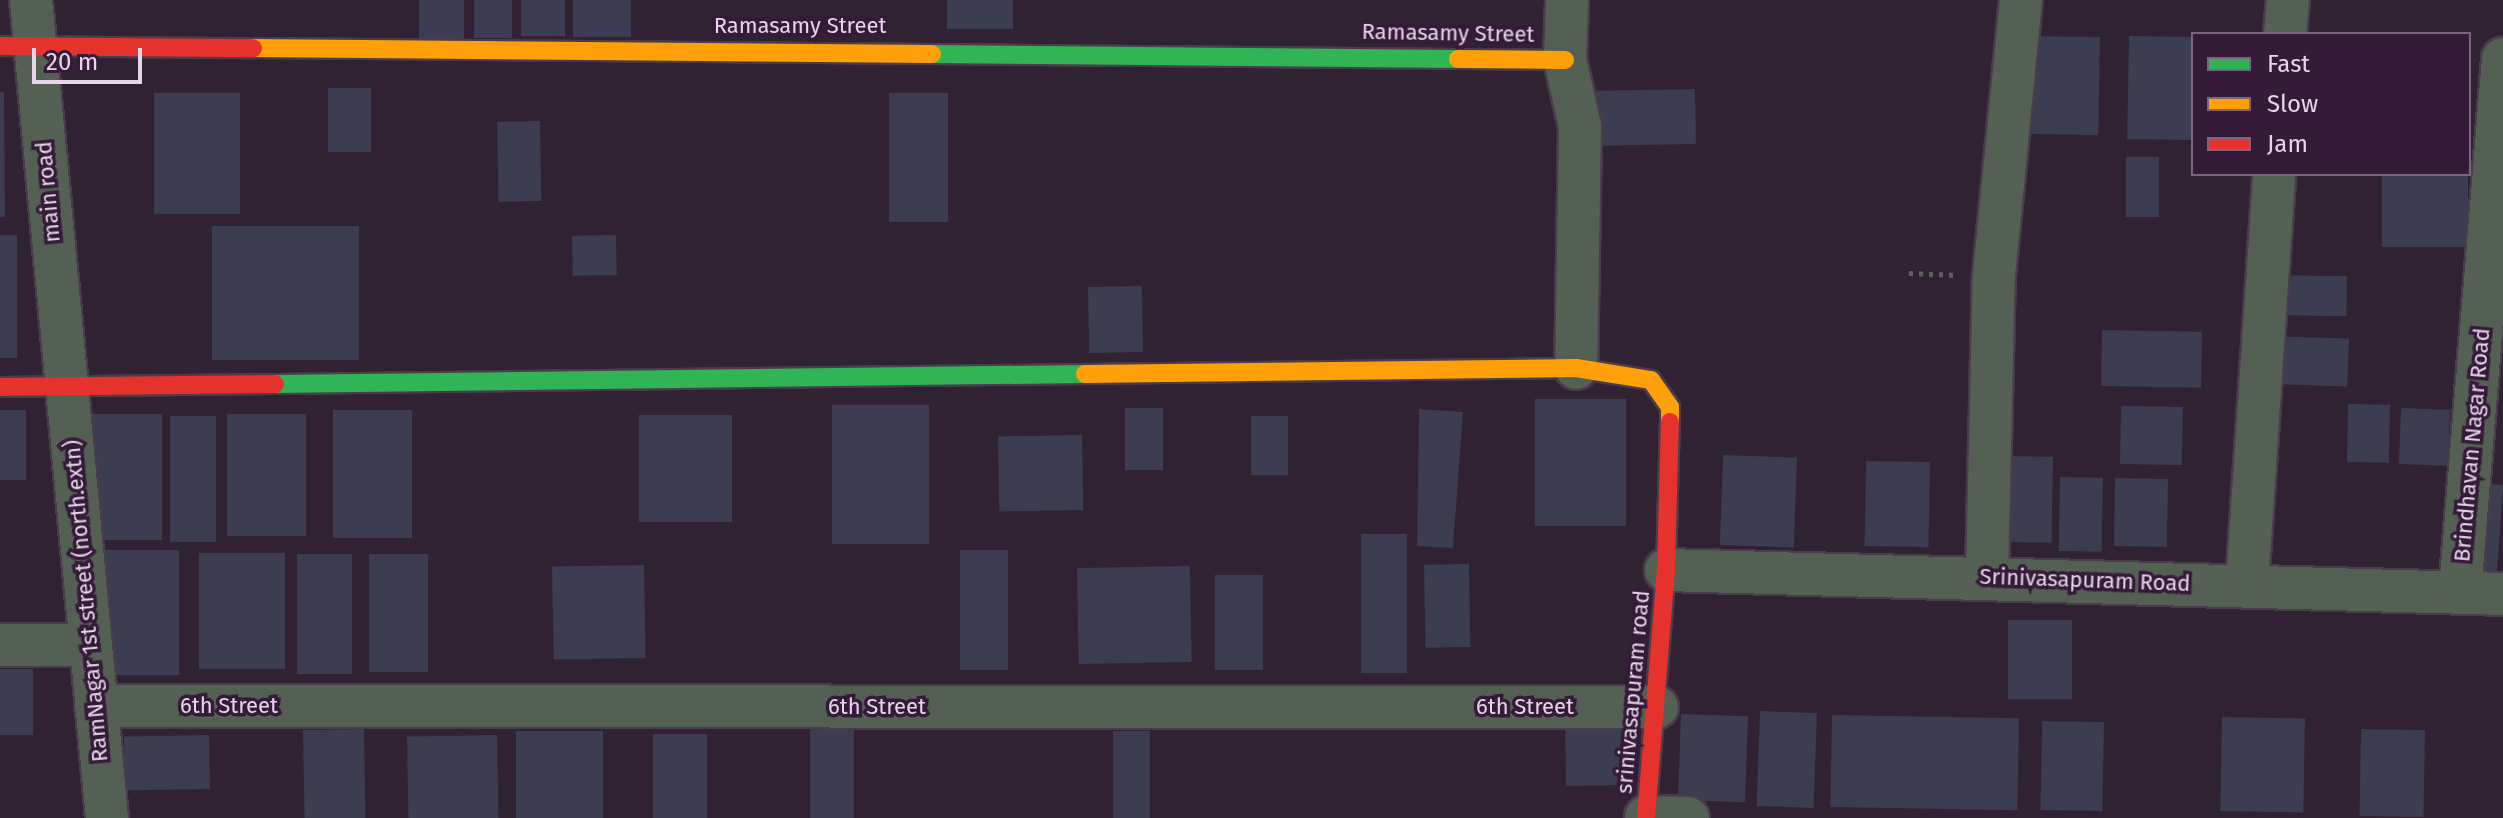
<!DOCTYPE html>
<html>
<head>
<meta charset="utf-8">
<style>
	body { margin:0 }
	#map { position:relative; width:2503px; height:818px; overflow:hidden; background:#302133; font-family:"Fira Sans",sans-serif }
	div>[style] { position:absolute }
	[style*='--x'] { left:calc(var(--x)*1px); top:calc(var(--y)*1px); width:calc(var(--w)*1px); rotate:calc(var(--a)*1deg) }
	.building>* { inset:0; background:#3c3c53; transform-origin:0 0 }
	.path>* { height:5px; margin-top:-2.5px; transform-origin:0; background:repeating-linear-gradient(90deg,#5f5f5f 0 4px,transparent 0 10px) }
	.roads { filter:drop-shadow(2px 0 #493c4b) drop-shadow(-2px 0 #493c4b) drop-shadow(0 2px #493c4b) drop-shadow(0 -2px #493c4b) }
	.street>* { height:42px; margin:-21px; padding:0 21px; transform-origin:21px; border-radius:21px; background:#556054 }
	.fast>* { height:18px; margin:-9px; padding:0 9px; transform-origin:9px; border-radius:9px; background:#30b455 }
	.slow>* { height:18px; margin:-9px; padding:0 9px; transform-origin:9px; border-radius:9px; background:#ff9f0a }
	.jam>* { height:18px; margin:-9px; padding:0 9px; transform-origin:9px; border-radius:9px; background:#e5322d }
	span { translate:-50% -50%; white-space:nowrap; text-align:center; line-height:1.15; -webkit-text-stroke:7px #351a3a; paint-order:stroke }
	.street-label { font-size:22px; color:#e7d5ea }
	.legend { position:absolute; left:2191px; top:32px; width:280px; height:144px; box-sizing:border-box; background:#351a3a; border:2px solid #7c6580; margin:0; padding:10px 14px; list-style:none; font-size:24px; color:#e7d5ea }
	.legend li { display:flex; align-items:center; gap:16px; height:40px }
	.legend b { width:40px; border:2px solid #7c6580 }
	.scale { position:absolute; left:32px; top:48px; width:110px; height:36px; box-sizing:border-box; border:4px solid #e7d5ea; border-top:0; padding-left:10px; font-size:24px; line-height:28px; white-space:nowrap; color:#e7d5ea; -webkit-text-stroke:6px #351a3a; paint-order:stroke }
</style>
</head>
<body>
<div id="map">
	<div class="building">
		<div style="left:419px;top:0;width:45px;height:39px"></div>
		<div style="left:474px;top:0;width:38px;height:38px"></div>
		<div style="left:521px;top:0;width:44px;height:36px"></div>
		<div style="left:573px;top:0;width:58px;height:37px"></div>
		<div style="left:947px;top:0;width:66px;height:29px"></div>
		<div style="left:2033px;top:36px;width:67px;height:98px;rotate:1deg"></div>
		<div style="left:2129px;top:36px;width:64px;height:103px;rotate:1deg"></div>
		<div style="left:328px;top:88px;width:43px;height:64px"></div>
		<div style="left:1695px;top:89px;width:55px;height:102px;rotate:89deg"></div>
		<div style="clip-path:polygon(0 92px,4px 92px,5px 217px,0 217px)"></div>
		<div style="left:240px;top:93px;width:121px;height:86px;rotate:90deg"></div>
		<div style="left:889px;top:93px;width:59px;height:129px"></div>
		<div style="left:540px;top:121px;width:80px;height:43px;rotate:89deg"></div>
		<div style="left:2126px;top:157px;width:33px;height:60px"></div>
		<div style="left:2382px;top:174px;width:86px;height:73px"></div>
		<div style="left:359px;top:226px;width:134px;height:147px;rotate:90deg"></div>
		<div style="left:0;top:235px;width:17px;height:123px"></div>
		<div style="left:616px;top:235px;width:40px;height:44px;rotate:89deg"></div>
		<div style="left:2278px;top:275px;width:69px;height:40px;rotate:1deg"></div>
		<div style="left:1142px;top:286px;width:66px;height:54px;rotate:89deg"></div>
		<div style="left:2102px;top:330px;width:100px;height:56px;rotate:1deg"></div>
		<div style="left:2275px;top:336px;width:74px;height:48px;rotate:2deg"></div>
		<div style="left:1626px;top:399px;width:127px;height:91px;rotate:90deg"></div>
		<div style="left:2348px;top:404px;width:42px;height:58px;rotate:1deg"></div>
		<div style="left:929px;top:405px;width:139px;height:97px;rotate:90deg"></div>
		<div style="left:2121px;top:406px;width:62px;height:58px;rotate:1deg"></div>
		<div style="left:1163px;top:408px;width:62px;height:38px;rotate:90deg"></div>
		<div style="left:2401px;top:408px;width:49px;height:56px;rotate:2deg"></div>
		<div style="clip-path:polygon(1419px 409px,1463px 412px,1453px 548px,1417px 546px)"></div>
		<div style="left:0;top:410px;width:26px;height:70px"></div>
		<div style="left:333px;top:410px;width:79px;height:128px"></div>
		<div style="left:92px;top:414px;width:70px;height:126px"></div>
		<div style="left:227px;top:414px;width:79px;height:122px"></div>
		<div style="left:732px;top:415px;width:107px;height:93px;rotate:90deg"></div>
		<div style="left:216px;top:416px;width:126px;height:46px;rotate:90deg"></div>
		<div style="left:1251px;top:416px;width:37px;height:59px"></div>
		<div style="left:1082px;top:435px;width:75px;height:84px;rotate:89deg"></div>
		<div style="left:1723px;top:455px;width:74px;height:90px;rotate:2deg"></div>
		<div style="left:2003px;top:456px;width:50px;height:86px;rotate:1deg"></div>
		<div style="left:1866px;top:461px;width:64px;height:85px;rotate:1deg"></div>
		<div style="left:2060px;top:477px;width:43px;height:74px;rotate:1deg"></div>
		<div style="left:2115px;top:478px;width:53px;height:68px;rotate:1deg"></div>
		<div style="left:2488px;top:484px;width:15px;height:90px;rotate:4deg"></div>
		<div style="left:1361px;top:534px;width:46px;height:139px"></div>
		<div style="left:179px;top:550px;width:125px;height:74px;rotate:90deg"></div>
		<div style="left:960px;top:550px;width:48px;height:120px"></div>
		<div style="left:199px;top:553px;width:86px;height:116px"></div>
		<div style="left:297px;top:554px;width:55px;height:120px"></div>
		<div style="left:369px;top:554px;width:59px;height:118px"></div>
		<div style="left:1469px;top:564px;width:83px;height:45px;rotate:89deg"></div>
		<div style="left:644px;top:565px;width:93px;height:92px;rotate:89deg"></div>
		<div style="left:1190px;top:566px;width:96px;height:113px;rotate:89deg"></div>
		<div style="left:1263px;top:575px;width:95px;height:48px;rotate:90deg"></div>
		<div style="left:2008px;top:620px;width:64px;height:79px"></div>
		<div style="left:0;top:669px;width:33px;height:66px"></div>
		<div style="left:1760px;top:711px;width:57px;height:95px;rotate:2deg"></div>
		<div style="left:1681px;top:714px;width:67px;height:86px;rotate:2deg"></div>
		<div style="left:1832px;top:715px;width:187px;height:92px;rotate:1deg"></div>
		<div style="left:2222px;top:717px;width:83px;height:94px;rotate:1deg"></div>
		<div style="left:1624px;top:720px;width:65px;height:59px;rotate:89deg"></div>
		<div style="left:2042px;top:721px;width:62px;height:89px;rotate:1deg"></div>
		<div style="left:810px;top:724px;width:44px;height:94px"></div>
		<div style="left:364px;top:729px;width:89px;height:61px;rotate:89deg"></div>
		<div style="left:2361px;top:729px;width:64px;height:87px;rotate:1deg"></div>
		<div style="left:603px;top:731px;width:87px;height:87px;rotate:90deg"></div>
		<div style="left:1113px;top:731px;width:37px;height:87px"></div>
		<div style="left:653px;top:734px;width:54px;height:84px"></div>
		<div style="left:209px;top:735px;width:54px;height:85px;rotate:89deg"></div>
		<div style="left:497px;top:735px;width:83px;height:90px;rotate:89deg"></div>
	</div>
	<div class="path">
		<div style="--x:1909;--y:273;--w:48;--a:2.4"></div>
	</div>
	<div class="roads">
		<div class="street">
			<div style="--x:31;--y:0;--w:822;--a:84.69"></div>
			<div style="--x:1567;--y:0;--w:60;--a:91.9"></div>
			<div style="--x:1565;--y:60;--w:68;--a:77.2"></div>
			<div style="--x:1580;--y:126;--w:242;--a:90.9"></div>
			<div style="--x:2285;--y:34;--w:34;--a:-85"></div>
			<div style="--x:1666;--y:570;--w:837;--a:1.64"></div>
			<div style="--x:1987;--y:577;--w:302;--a:-88.7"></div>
			<div style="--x:1994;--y:275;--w:276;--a:-84.4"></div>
			<div style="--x:2247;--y:585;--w:412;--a:-86.2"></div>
			<div style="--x:2460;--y:592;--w:535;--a:-85.39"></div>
			<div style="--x:0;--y:645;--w:90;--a:0"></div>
			<div style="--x:96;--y:706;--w:1561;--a:0.04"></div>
			<div style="--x:1646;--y:817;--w:42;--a:1.4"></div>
		</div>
		<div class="fast">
			<div style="--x:932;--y:54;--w:526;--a:0.54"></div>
			<div style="--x:275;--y:384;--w:810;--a:-0.71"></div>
		</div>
		<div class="slow">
			<div style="--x:253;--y:48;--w:679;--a:0.51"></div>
			<div style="--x:1458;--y:59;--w:107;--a:0.5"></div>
			<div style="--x:1085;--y:374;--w:491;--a:-0.7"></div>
			<div style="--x:1576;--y:368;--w:76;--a:9.1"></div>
			<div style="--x:1651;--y:380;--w:33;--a:55"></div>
			<div style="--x:1670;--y:407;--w:15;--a:90"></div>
		</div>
		<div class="jam">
			<div style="--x:0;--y:46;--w:253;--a:0.5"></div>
			<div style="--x:0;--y:387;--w:275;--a:-0.6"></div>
			<div style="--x:1646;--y:818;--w:249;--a:-85.4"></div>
			<div style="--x:1666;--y:570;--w:148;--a:-88.5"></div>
		</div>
	</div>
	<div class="street-label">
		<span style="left:800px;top:26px">Ramasamy Street</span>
		<span style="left:1448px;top:33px;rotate:1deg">Ramasamy Street</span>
		<span style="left:48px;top:192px;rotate:-95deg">main road</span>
		<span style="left:2472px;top:445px;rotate:-85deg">Brindhavan Nagar Road</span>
		<span style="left:2085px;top:580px;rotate:2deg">Srinivasapuram Road</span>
		<span style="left:86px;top:601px;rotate:-95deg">RamNagar 1st street (north.extn)</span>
		<span style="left:1633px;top:692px;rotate:-85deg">srinivasapuram road</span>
		<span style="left:229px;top:706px">6th Street</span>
		<span style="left:877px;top:707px">6th Street</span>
		<span style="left:1525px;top:707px">6th Street</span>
	</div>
	<ul class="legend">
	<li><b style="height:10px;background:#30b455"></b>Fast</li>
	<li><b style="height:10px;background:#ff9f0a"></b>Slow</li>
	<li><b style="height:10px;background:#e5322d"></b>Jam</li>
	</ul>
	<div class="scale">20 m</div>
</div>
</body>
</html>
